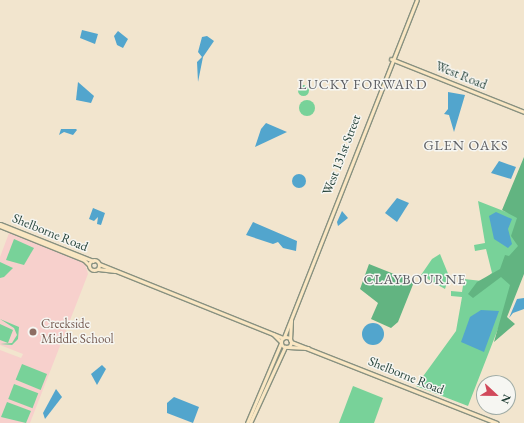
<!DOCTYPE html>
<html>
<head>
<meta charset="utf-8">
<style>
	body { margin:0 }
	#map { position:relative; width:524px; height:423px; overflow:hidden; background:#f2e5ce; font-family:"EB Garamond",serif }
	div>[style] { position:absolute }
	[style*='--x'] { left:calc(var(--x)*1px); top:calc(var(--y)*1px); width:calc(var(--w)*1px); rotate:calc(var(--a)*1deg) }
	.built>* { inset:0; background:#f7d0cc }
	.green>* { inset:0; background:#78d299; transform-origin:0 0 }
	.round { border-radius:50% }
	.forest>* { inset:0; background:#62b481 }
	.water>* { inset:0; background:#52a5cd }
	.roads { filter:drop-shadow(1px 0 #889181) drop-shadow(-1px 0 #889181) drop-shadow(0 1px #889181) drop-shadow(0 -1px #889181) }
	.secondary>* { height:3px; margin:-1.5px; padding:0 1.5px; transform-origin:1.5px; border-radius:1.5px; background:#fae7c3 }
	.secondary>.ring { margin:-1.5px; padding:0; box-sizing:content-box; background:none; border:3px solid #fae7c3; border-radius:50% }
	.dots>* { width:11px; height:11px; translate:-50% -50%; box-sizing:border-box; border:2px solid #f6f6f2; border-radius:50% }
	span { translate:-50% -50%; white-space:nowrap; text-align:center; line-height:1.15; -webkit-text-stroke:3px #f6f6f2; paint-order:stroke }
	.street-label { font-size:13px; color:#1f3d34 }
	.education-label { font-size:13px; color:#785e54 }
	.left { translate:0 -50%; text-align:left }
	.neighbourhood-label { font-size:14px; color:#5d5e62; letter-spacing:1px }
	.north { position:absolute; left:476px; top:375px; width:40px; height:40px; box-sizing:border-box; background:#f6f6f2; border:1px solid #a0aca6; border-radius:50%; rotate:112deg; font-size:11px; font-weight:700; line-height:16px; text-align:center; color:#1f3d34 }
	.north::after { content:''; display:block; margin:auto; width:14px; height:18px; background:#d1495b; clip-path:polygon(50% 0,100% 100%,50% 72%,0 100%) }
</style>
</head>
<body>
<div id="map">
	<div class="built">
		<div style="clip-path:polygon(9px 233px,85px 263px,88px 274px,30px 423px,0 423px,0 350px,21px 358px,23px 354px,0 345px,0 257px)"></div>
	</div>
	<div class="green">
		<div class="round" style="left:297.5px;top:84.5px;width:11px;height:11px"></div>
		<div class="round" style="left:299px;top:100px;width:16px;height:16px"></div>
		<div style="clip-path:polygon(478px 201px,524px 219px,524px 262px,468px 406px,416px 386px,456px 331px,462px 297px,451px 296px,451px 291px,462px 292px,464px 279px,482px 281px,492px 273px,486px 249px,475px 251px,474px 245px,485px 243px)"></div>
		<div style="clip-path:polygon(14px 239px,34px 248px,24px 265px,6px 260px)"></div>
		<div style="clip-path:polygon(440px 254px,449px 276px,445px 289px,421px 275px,432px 259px)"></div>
		<div style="clip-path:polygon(0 262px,13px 268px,4px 277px,0 278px)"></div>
		<div style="clip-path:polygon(0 319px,19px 327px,18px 339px,12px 345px,0 344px,12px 343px,17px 335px,14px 328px)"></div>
		<div style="clip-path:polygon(0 324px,13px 330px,8px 343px,0 340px)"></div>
		<div style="left:22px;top:364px;width:27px;height:17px;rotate:22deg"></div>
		<div style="left:14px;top:384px;width:26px;height:16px;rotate:21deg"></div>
		<div style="clip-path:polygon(353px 386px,383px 398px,374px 423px,339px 423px)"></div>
		<div style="clip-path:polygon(7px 402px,31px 411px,26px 423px,1px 417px)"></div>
	</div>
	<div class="forest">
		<div style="clip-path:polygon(524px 157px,524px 274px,507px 317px,515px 324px,494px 342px,510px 285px,501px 277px,473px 298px,468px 294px,477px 282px,500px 269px,505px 255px,509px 256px,518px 246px,511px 236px,517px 218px,502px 210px)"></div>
		<div style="clip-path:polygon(369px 264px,414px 282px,398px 322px,391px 328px,371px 319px,378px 303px,360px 289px)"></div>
	</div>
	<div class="water">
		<div style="clip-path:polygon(82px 30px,98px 34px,95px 44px,80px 38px)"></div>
		<div style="clip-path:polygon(118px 31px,128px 39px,123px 48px,117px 45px,114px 36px)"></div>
		<div style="clip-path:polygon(207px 36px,214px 41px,203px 57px,198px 82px,197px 62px,202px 57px,198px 52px,202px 37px)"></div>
		<div style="clip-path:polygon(78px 82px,94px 96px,91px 103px,76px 100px)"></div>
		<div style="clip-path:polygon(448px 92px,465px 95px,454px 132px,449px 115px,444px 114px,448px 109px)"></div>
		<div style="clip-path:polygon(266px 123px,287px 132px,255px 147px,261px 129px)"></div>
		<div style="clip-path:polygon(61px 129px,76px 129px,77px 130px,73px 135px,64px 132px,59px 135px)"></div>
		<div style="clip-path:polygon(499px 161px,516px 167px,511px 179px,491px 173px)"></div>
		<div class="round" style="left:292px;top:174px;width:14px;height:14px"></div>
		<div style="clip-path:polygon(397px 198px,409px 203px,397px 222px,385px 213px)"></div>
		<div style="clip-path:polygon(93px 208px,105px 213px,101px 225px,97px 224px,98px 217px,94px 221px,89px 219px)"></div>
		<div style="clip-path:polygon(342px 211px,348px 218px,338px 226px,337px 222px)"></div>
		<div style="clip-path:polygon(496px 212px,512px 219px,508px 229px,512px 244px,508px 248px,494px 239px,489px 216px)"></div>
		<div style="clip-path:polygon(253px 222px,297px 241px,296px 251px,283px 248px,278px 242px,273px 244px,246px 235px)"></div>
		<div style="clip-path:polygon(524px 298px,524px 309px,513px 313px,509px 318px,517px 299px)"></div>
		<div style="clip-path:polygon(481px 310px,499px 311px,484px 352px,461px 342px,470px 317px)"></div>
		<div class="round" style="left:362px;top:323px;width:22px;height:22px"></div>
		<div style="clip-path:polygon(102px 365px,106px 369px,97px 385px,91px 374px)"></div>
		<div style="clip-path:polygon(56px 389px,62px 397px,45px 419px,43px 413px)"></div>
		<div style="clip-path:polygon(174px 397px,199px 407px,193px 423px,167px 413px,167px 403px)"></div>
	</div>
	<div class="roads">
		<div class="secondary">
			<div style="--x:391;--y:59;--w:143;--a:21.7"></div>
			<div style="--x:0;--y:224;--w:100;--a:21.7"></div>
			<div style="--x:0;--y:226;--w:91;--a:22"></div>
			<div style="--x:84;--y:260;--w:7;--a:45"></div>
			<div class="ring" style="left:89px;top:260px;width:7px;height:7px"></div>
			<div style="--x:99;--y:264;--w:198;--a:21.9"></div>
			<div style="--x:98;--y:269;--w:17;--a:7"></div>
			<div style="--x:273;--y:334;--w:11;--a:45"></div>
			<div style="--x:284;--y:337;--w:362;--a:-68.5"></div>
			<div class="ring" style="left:281px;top:337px;width:7px;height:7px"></div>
			<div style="--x:290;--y:340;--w:20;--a:-87"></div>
			<div style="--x:291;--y:342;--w:221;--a:21.5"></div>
			<div style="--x:288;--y:347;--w:20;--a:3"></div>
			<div style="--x:247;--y:423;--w:87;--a:-67"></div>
			<div style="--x:250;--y:423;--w:84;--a:-65.3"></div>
		</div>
	</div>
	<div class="dots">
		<div style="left:33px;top:332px;background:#8d6e63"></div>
	</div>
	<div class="street-label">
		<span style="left:461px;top:76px;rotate:22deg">West Road</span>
		<span style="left:342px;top:155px;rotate:-69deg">West 131st Street</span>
		<span style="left:50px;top:233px;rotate:22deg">Shelborne Road</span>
		<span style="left:406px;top:376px;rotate:22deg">Shelborne Road</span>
	</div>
	<div class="education-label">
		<span class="left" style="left:41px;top:332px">Creekside<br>Middle School</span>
	</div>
	<div class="neighbourhood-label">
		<span style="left:363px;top:84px">LUCKY FORWARD</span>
		<span style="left:466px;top:145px">GLEN OAKS</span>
		<span style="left:415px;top:279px">CLAYBOURNE</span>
	</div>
	<div class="north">N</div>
</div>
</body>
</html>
